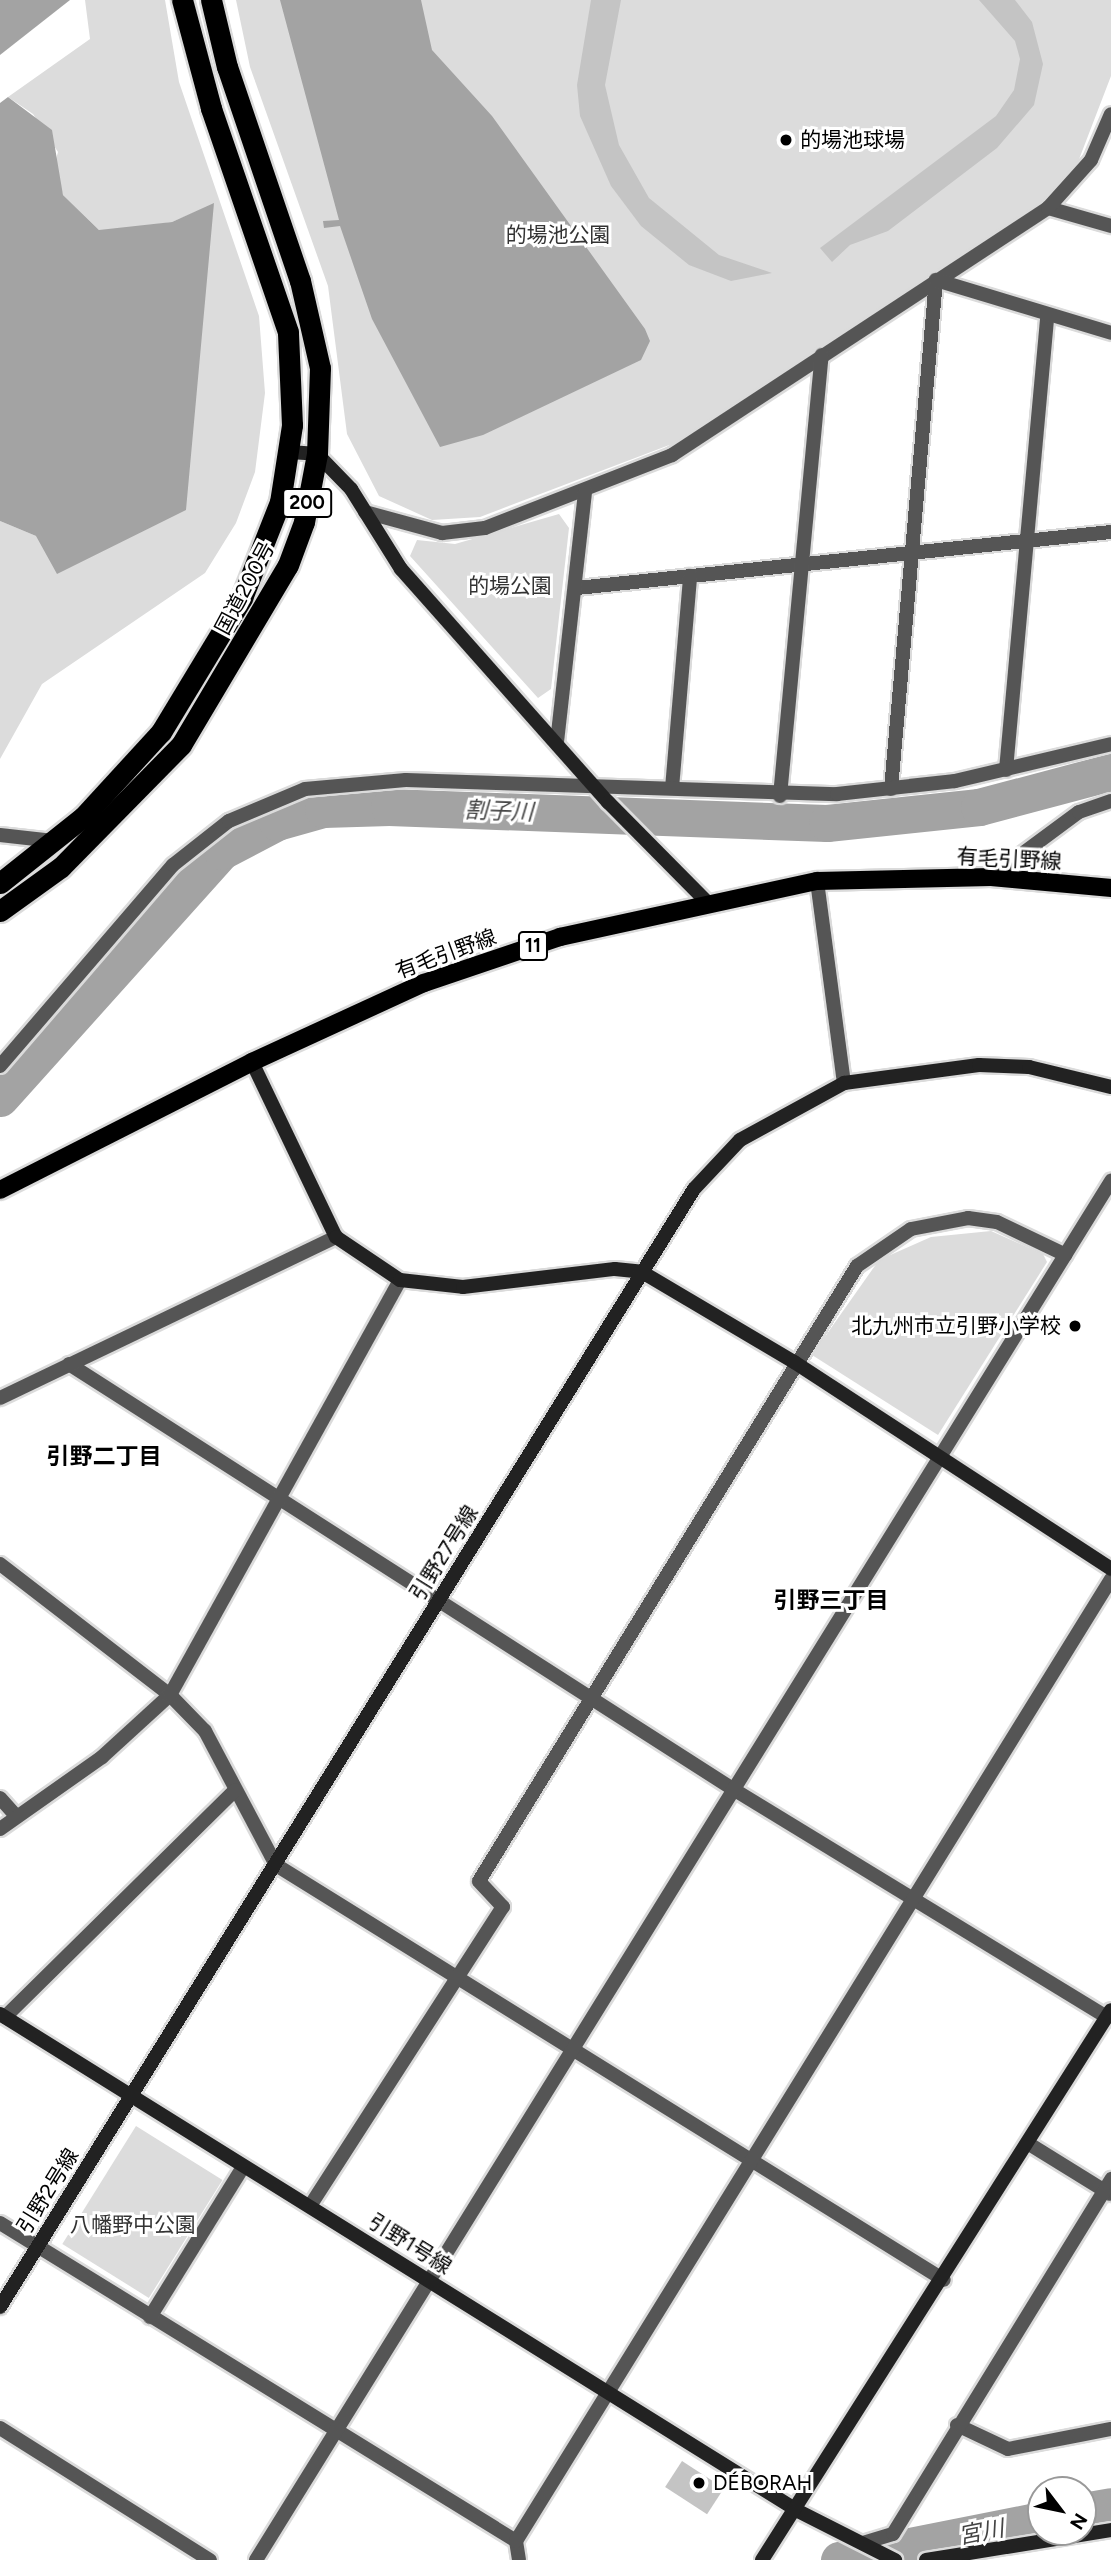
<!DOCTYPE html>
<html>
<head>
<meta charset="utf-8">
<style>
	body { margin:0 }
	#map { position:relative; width:1111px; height:2560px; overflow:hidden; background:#fff; font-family:Figtree,"Noto Sans JP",sans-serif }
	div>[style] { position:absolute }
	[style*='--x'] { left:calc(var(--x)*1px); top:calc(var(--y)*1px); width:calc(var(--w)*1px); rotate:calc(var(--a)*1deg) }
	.green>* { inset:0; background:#dcdcdc; transform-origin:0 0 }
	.water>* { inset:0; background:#a3a3a3 }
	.river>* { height:37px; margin:-18.5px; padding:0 18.5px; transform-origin:18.5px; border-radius:18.5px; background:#a3a3a3 }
	.building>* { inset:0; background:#c4c4c4; transform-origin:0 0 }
	.roads { filter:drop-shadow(2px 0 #dbdbdb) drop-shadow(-2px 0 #dbdbdb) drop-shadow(0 2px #dbdbdb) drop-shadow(0 -2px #dbdbdb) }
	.street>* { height:14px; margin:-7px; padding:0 7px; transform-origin:7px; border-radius:7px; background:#555 }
	.secondary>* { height:14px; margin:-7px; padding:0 7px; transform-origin:7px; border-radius:7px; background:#222 }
	.primary>* { height:18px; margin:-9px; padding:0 9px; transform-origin:9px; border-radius:9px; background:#000 }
	.highway>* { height:21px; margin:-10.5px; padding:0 10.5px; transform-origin:10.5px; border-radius:10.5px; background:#000 }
	.dots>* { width:19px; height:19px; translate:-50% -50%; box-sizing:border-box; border:4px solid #fff; border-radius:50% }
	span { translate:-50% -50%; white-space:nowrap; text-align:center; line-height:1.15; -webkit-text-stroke:6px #fff; paint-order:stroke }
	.shield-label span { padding:2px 5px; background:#fff; border:2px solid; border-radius:5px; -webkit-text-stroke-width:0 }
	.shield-label { font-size:19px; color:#000; font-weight:700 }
	.poi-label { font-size:21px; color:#000 }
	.left { translate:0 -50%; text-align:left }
	.right { translate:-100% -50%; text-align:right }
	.park-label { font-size:21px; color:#333 }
	.street-label { font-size:21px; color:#000 }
	.water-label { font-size:23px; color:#444; font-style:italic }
	.neighbourhood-label { font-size:23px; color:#000; font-weight:700 }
	.north { position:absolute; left:1027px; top:2476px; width:70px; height:70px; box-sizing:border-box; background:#fff; border:2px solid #999; border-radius:50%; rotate:122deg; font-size:19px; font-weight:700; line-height:28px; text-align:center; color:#000 }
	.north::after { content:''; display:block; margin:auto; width:24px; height:32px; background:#000; clip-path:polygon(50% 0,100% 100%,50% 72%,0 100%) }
</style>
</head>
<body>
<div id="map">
	<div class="green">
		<div style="clip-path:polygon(85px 0,165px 0,179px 82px,259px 316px,265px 393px,255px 472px,236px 523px,205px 573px,42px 684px,0 759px,0 521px,36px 536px,214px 204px,172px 222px,114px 231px,99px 230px,63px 195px,54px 166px,58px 152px,33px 114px,8px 97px,90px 39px)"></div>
		<div style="clip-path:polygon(236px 0,1111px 0,1111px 76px,1078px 162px,1046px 200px,672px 444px,480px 517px,432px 520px,379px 496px,347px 434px,328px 286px,250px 67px)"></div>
		<div style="clip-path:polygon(559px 514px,569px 528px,551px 689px,538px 698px,410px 556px,417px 540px,455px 544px)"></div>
		<div style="clip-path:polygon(991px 1231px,1043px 1254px,1047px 1262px,938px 1435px,812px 1355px,879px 1260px,931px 1237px)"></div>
		<div style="left:136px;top:2126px;width:102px;height:139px;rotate:32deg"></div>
	</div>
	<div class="water">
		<div style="clip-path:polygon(0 0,70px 0,0 55px)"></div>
		<div style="clip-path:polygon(280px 0,421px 0,432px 50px,492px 116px,645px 329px,650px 341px,641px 360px,483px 435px,440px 447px,372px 319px,340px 226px,324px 228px,323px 221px,339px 220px)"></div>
		<div style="clip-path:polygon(8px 97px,52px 130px,63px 195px,99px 230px,172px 222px,214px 203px,186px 510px,57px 574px,36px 536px,0 521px,0 103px)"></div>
	</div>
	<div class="river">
		<div style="--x:0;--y:1098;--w:332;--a:-48.1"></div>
		<div style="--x:222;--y:851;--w:62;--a:-27.8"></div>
		<div style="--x:277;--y:822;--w:48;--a:-15.8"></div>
		<div style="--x:323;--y:809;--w:66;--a:-1.7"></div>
		<div style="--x:389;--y:807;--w:438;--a:2.1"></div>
		<div style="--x:827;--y:823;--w:153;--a:-6"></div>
		<div style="--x:979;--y:807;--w:137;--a:-14.9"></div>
		<div style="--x:1083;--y:2511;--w:28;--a:-10"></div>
		<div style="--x:839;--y:2560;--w:206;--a:-11.2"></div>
	</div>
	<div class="building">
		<div style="clip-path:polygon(591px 0,621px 0,605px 85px,619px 145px,649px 198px,719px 255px,772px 273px,731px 281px,689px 265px,641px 226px,611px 186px,580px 116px,577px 85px)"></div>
		<div style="clip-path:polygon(979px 0,1015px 0,1032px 22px,1043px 64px,1034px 105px,997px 148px,888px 231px,850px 245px,832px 262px,820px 248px,996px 116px,1014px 90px,1020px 59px,1015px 41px)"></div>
		<div style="left:682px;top:2461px;width:50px;height:31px;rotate:33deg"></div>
	</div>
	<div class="roads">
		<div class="street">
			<div style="--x:1048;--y:208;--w:66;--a:15.9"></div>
			<div style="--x:365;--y:512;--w:80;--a:15.3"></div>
			<div style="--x:442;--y:533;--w:43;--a:-6.6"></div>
			<div style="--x:485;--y:528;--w:201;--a:-21.3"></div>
			<div style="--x:672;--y:455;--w:450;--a:-33.3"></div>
			<div style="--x:1048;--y:208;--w:64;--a:-48.1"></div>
			<div style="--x:1091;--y:160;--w:50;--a:-66.5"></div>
			<div style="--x:577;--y:588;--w:537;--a:-5.99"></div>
			<div style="--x:557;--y:742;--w:252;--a:-83.6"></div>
			<div style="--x:1006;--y:770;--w:454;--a:-84.8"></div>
			<div style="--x:672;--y:788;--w:213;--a:-85.1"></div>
			<div style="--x:891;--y:789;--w:511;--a:-84.95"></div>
			<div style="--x:936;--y:280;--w:183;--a:16.8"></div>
			<div style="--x:780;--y:796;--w:443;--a:-84.6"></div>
			<div style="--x:0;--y:835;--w:54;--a:6.3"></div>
			<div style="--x:991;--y:877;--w:109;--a:-36.5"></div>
			<div style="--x:1079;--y:812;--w:34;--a:-19"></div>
			<div style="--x:817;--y:881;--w:204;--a:82.4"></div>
			<div style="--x:0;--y:1066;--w:265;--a:-49.3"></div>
			<div style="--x:173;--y:865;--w:71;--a:-38.2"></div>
			<div style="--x:229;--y:821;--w:82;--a:-22.8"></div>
			<div style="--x:305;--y:789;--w:101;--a:-5.1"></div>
			<div style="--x:406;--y:780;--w:431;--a:1.9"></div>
			<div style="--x:837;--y:794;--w:119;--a:-6.3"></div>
			<div style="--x:955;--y:781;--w:160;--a:-13.3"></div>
			<div style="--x:69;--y:1364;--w:788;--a:32.62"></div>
			<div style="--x:733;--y:1789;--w:438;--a:31.4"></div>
			<div style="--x:0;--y:1398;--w:373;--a:-25.6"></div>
			<div style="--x:0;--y:1564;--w:215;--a:37.6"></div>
			<div style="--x:170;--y:1695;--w:50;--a:45.8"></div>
			<div style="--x:205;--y:1731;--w:152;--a:62.1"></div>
			<div style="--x:276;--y:1865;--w:786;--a:31.85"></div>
			<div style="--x:0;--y:1798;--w:25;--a:48"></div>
			<div style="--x:0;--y:1829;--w:125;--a:-35.2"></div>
			<div style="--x:102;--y:1757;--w:92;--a:-42.4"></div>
			<div style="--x:170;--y:1695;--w:474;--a:-61"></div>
			<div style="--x:5;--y:2017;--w:323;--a:-44.6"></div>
			<div style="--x:1029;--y:2144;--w:95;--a:31.7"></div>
			<div style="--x:310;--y:2206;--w:356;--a:-57.2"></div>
			<div style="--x:503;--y:1907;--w:35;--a:-133"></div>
			<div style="--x:479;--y:1881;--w:722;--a:-58.42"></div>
			<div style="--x:857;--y:1266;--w:65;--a:-34.4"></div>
			<div style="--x:911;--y:1229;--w:58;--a:-10.9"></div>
			<div style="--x:968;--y:1218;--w:29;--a:8"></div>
			<div style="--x:997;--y:1222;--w:76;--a:25.6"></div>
			<div style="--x:0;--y:2223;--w:606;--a:31.64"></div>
			<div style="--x:516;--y:2541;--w:19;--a:81"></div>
			<div style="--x:150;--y:2317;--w:176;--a:-58.2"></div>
			<div style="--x:957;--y:2425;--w:56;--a:25.2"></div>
			<div style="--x:1008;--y:2449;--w:105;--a:-11"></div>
			<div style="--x:0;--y:2428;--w:248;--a:32.2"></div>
			<div style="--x:516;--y:2541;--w:1131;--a:-58.26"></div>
			<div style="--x:863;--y:2543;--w:31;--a:-17"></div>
			<div style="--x:893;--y:2534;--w:417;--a:-58.4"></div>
			<div style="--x:256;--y:2560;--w:1623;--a:-58.2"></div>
		</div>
		<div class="secondary">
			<div style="--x:290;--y:452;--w:27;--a:4"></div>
			<div style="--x:317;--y:454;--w:49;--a:45.8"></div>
			<div style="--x:351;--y:489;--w:94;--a:58"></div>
			<div style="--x:401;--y:569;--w:312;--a:48.4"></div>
			<div style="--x:608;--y:802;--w:139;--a:45.3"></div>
			<div style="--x:252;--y:1062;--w:194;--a:64.4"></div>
			<div style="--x:336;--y:1237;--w:77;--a:33.9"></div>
			<div style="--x:400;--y:1280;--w:63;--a:6.3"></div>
			<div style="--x:463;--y:1287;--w:153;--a:-6.8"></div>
			<div style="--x:615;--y:1269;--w:27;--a:6"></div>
			<div style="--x:642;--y:1272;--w:177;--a:30.6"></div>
			<div style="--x:794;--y:1362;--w:379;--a:33.1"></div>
			<div style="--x:0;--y:2014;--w:940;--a:31.91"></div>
			<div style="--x:798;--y:2511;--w:109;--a:26.8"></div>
			<div style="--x:0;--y:2307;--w:1316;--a:-58.17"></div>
			<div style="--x:694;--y:1189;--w:67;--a:-46.8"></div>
			<div style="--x:740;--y:1140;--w:119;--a:-28.7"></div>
			<div style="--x:844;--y:1083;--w:136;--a:-7.6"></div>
			<div style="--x:979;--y:1065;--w:50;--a:2.3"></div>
			<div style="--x:1029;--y:1067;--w:84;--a:13.7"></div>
			<div style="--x:762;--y:2560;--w:651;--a:-57.6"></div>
			<div style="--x:926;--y:2560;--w:187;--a:-9.2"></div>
		</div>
		<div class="primary">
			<div style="--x:0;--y:1190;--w:283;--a:-26.9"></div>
			<div style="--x:252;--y:1062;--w:189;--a:-24.7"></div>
			<div style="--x:424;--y:983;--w:144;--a:-18.7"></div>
			<div style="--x:560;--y:937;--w:263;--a:-12.3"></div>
			<div style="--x:817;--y:881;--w:174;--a:-1.3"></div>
			<div style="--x:991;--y:877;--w:121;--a:5.2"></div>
		</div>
		<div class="highway">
			<div style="--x:0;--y:883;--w:106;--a:-38.5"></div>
			<div style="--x:83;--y:817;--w:115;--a:-47.5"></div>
			<div style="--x:161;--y:732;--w:157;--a:-58.8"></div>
			<div style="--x:242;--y:598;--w:103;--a:-68.4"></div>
			<div style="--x:280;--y:502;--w:78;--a:-81.1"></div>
			<div style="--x:292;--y:425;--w:93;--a:-92.5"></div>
			<div style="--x:288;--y:332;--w:237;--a:-109"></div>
			<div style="--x:211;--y:108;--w:112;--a:-105"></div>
			<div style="--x:0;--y:911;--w:75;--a:-35.8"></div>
			<div style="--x:61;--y:867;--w:171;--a:-45.5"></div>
			<div style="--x:181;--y:745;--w:209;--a:-59.3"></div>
			<div style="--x:288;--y:565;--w:46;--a:-69.6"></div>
			<div style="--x:304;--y:522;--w:69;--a:-79.2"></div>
			<div style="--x:317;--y:454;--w:86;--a:-88"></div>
			<div style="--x:320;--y:368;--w:89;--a:-102.9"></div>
			<div style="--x:300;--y:281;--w:226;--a:-108.8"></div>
			<div style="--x:227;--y:67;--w:69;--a:-103.4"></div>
		</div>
	</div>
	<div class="dots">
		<div style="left:786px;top:140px;background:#000"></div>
		<div style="left:1075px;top:1326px;background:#000"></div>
		<div style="left:699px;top:2483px;background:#000"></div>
	</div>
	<div class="shield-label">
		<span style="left:307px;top:503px">200</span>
		<span style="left:533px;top:946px">11</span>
	</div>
	<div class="poi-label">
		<span class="left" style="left:800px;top:140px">的場池球場</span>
		<span class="right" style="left:1061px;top:1326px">北九州市立引野小学校</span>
		<span class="left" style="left:713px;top:2483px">DÉBORAH</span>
	</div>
	<div class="park-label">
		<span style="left:558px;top:235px">的場池公園</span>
		<span style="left:510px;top:586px">的場公園</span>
		<span style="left:133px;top:2225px">八幡野中公園</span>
	</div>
	<div class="street-label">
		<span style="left:245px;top:588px;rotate:-62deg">国道200号</span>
		<span style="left:1009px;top:859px;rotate:3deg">有毛引野線</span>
		<span style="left:446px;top:954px;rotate:-20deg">有毛引野線</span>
		<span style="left:444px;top:1553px;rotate:-58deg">引野27号線</span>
		<span style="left:48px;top:2191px;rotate:-58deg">引野2号線</span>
		<span style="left:410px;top:2244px;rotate:32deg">引野1号線</span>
	</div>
	<div class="water-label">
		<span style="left:499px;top:811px;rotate:2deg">割子川</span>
		<span style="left:981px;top:2532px;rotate:-11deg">宮川</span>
	</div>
	<div class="neighbourhood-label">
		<span style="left:104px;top:1456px">引野二丁目</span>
		<span style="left:831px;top:1600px">引野三丁目</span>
	</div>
	<div class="north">N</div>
</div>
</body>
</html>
